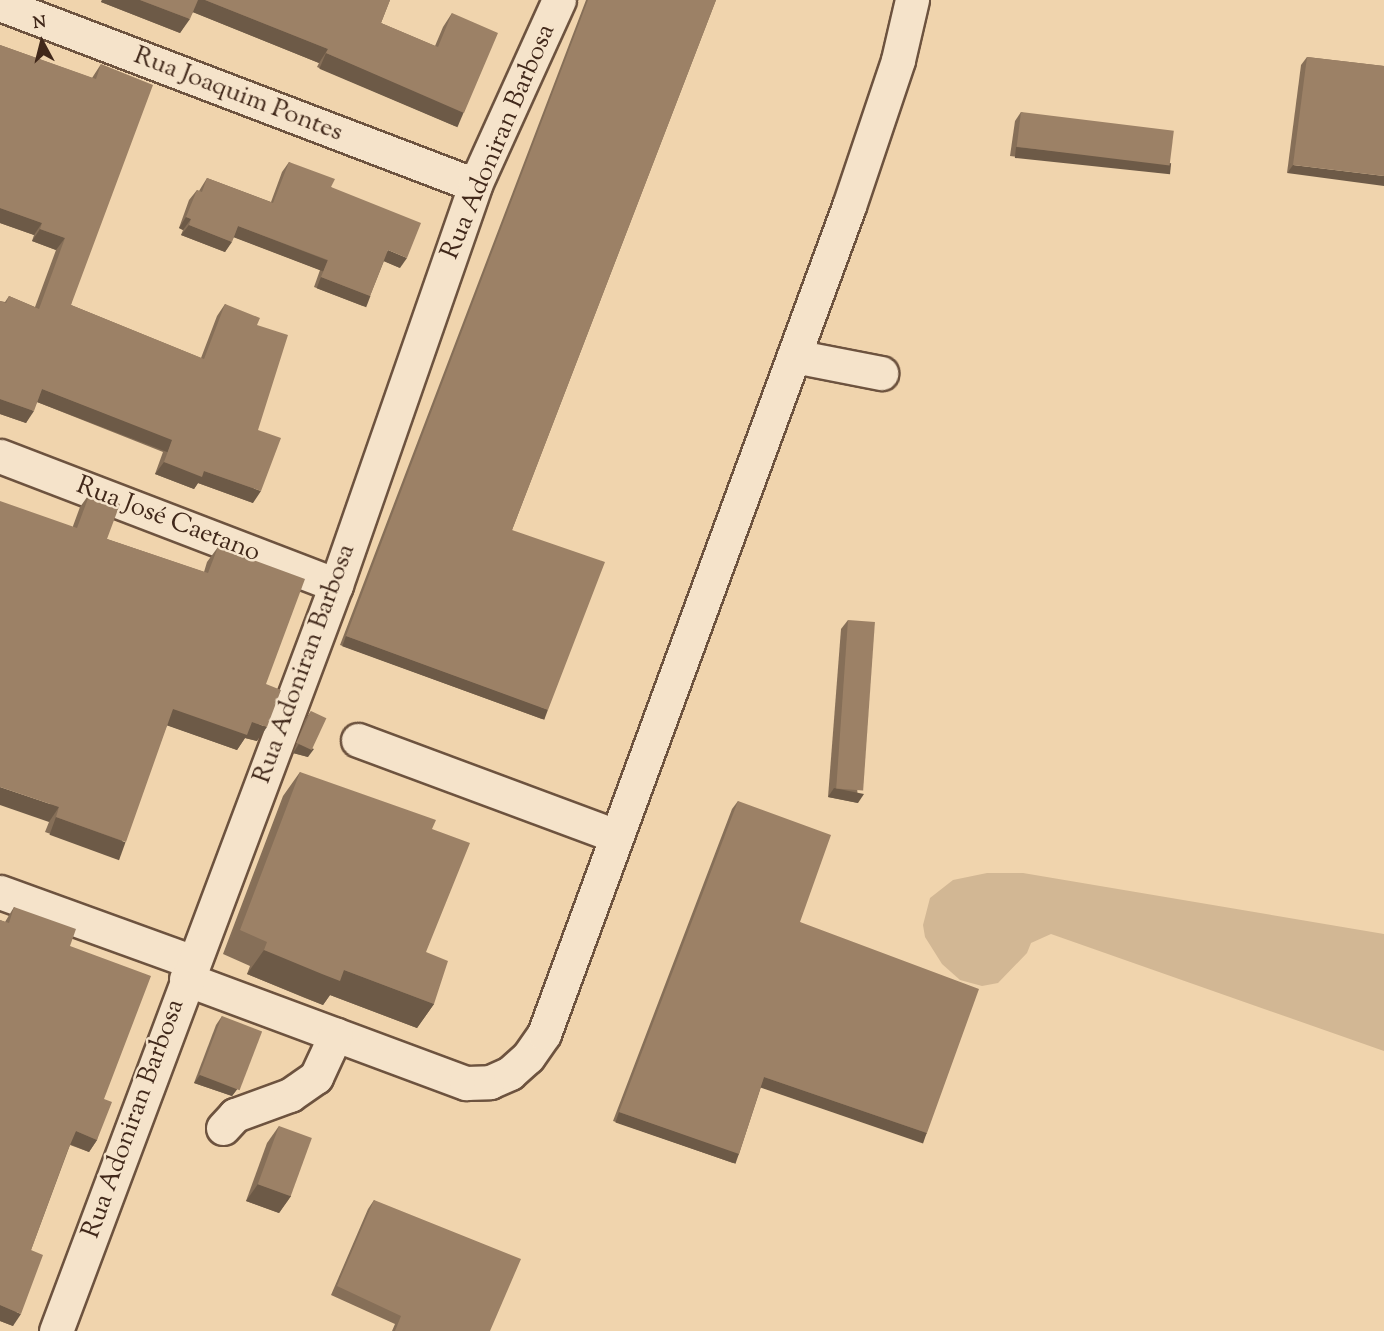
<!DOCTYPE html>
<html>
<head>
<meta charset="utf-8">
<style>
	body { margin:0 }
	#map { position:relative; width:1384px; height:1331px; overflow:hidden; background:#f0d4ad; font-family:"Sorts Mill Goudy",serif }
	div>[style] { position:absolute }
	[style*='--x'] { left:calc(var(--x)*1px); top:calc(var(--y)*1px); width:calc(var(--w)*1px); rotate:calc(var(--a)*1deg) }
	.green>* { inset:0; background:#d2b794 }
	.roads { filter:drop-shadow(2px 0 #6d533f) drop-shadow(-2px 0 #6d533f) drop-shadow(0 2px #6d533f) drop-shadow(0 -2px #6d533f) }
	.minor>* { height:33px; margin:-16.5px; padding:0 16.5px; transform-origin:16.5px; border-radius:16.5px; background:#f5e3ca }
	.wall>* { inset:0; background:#866f58 }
	.shaded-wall>* { inset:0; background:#6d5a47; transform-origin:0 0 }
	.building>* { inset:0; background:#9c8166; transform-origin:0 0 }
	span { translate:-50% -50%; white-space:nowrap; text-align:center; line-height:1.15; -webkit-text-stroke:5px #f5e3ca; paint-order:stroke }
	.street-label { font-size:26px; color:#41281a }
	.north { position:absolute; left:12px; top:12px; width:60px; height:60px; -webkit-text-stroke:4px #f5e3ca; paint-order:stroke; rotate:353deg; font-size:16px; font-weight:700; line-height:24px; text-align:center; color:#41281a }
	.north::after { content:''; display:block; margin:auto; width:21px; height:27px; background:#41281a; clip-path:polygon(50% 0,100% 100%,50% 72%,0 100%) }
</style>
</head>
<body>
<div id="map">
	<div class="green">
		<div style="clip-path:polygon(987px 873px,1023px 873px,1384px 934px,1384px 1051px,1051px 934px,1031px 943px,1027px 953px,998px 983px,982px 986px,960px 980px,942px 964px,925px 937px,923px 925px,930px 898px,953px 880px)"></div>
	</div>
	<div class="roads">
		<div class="minor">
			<div style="--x:0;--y:4;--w:508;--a:20.86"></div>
			<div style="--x:794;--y:356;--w:89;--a:11.1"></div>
			<div style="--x:0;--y:456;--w:360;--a:21"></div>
			<div style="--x:358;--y:740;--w:275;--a:20.4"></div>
			<div style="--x:0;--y:892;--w:205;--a:19.9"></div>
			<div style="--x:186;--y:979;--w:299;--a:20.4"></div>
			<div style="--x:466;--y:1083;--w:24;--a:-2"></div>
			<div style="--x:490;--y:1082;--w:22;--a:-24"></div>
			<div style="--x:510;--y:1073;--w:24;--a:-42"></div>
			<div style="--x:528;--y:1057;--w:28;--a:-55"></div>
			<div style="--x:544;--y:1034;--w:882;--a:-69.78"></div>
			<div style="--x:849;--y:206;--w:154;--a:-71.4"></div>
			<div style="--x:898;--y:60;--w:62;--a:-76.9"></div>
			<div style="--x:223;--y:1128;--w:18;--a:-47"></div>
			<div style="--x:235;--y:1115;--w:59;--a:-20"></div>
			<div style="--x:290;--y:1095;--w:32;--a:-35"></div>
			<div style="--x:316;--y:1077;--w:47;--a:-65.1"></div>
			<div style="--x:56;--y:1331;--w:797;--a:-69.43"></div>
			<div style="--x:336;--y:585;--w:423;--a:-70.8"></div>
			<div style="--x:475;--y:185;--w:203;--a:-65.6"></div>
		</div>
	</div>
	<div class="wall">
		<div style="clip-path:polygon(102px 0,390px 0,381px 23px,435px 46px,443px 27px,452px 13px,455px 126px,317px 67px,319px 63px,193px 12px,180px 33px,101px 2px)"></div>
		<div style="clip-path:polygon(586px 0,716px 0,512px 530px,542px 719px,340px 645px)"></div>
		<div style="clip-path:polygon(0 45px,92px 78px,101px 64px,71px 305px,201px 358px,217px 316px,225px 304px,257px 325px,258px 430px,253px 503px,198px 483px,194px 489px,155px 474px,163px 452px,37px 402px,26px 423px,0 414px,0 301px,5px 302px,9px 296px,35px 307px,56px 250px,32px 241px,34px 235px,0 223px)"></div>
		<div style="clip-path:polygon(1307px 57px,1384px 66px,1287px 173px,1301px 65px)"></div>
		<div style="clip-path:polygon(1021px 112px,1165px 173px,1010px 156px,1015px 121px)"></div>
		<div style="clip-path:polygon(289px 162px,331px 187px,400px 268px,384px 261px,370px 296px,363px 306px,314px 287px,320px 270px,234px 237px,225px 252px,181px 235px,183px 230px,179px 228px,189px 200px,197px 190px,199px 191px,207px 178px,271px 202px,282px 172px)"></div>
		<div style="clip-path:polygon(90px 493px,107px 539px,204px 572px,207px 562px,218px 547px,266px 684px,257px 741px,245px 738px,237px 750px,167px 725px,116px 857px,45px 832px,49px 822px,73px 526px,80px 507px)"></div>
		<div style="clip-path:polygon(848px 620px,858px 803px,828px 797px,841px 629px)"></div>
		<div style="clip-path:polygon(311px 711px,308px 757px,293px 753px,305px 720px)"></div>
		<div style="clip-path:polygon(300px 772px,426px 952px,434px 1004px,417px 1028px,330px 995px,323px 1005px,305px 998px,247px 974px,250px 966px,223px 954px,283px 796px)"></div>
		<div style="clip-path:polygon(738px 801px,800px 922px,927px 1133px,921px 1142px,761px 1087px,739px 1154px,733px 1163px,613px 1121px,732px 809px)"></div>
		<div style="clip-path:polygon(14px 907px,70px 946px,104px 1099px,97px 1140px,89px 1152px,70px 1145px,31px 1250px,13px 1326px,0 1321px,0 920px,5px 922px)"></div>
		<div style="clip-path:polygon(222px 1016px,238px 1088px,232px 1096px,194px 1083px,216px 1025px)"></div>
		<div style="clip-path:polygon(279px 1126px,291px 1196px,279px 1213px,246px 1201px,267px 1143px)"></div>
		<div style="clip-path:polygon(374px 1200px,490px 1331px,392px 1331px,395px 1324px,331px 1295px,368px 1209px)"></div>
	</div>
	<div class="shaded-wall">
		<div style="clip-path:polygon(102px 0,140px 0,190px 19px,180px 33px,101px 2px)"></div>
		<div style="clip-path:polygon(197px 0,205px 0,328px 49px,319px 63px,190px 11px)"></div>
		<div style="left:326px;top:53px;width:150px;height:17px;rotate:23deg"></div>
		<div style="left:1016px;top:147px;width:156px;height:11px;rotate:6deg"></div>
		<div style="clip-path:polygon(1293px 165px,1384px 176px,1384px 186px,1287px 173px)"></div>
		<div style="clip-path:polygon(0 208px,42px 223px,34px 235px,0 223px)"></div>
		<div style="clip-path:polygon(186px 217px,191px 219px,183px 230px,179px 228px)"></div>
		<div style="clip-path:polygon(189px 225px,232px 242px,225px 252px,181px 235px)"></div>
		<div style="left:238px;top:226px;width:96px;height:12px;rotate:21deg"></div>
		<div style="clip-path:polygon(40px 229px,65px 238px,56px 250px,32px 241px)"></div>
		<div style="clip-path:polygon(388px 250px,407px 258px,400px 268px,381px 260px)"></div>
		<div style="left:321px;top:277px;width:53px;height:12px;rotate:21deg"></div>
		<div style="left:42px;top:389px;width:140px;height:14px;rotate:21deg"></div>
		<div style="clip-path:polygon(0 399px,34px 411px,26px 423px,0 414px)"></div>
		<div style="clip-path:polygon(164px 462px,204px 471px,261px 491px,253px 503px,198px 483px,194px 489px,155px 474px)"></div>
		<div style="left:346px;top:636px;width:215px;height:11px;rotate:20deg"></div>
		<div style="clip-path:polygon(173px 709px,252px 722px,267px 727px,257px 741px,245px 738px,237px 750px,163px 724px)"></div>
		<div style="clip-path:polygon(299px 744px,314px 749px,308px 757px,293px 753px)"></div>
		<div style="clip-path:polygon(0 787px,59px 807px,49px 822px,0 805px)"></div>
		<div style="clip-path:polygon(834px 788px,864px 794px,858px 803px,828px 797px)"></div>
		<div style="left:56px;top:817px;width:74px;height:19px;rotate:20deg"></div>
		<div style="clip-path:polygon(264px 950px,344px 970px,434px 1004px,417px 1028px,330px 995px,323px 1005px,247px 974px)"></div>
		<div style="clip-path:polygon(200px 1075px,238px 1088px,232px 1096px,194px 1083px)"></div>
		<div style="left:764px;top:1077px;width:172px;height:11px;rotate:19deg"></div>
		<div style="left:619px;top:1112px;width:127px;height:11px;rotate:19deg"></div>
		<div style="clip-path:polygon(76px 1131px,97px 1140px,89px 1152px,67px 1143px)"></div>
		<div style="clip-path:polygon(258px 1184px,291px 1196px,279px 1213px,246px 1201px)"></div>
		<div style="clip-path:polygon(0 1305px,21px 1314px,13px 1326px,0 1321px)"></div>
	</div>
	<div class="building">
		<div style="clip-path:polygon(140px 0,198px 0,190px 19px)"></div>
		<div style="clip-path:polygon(205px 0,390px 0,381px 23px,438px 47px,452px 13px,498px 33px,464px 113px,326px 53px,328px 49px)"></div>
		<div style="clip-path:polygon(588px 0,716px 0,512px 530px,605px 562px,548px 710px,346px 636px)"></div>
		<div style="clip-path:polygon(0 45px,96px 79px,101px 64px,153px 85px,71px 305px,204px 359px,225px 304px,260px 318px,257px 325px,288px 335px,258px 430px,281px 438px,261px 491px,204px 471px,202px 477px,164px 462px,172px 440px,42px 389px,34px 411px,0 399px,0 301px,6px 303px,9px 296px,39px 309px,65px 238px,40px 229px,42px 223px,0 208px)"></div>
		<div style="clip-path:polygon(1307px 57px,1384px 66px,1384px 176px,1293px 165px)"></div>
		<div style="left:1021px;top:112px;width:154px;height:35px;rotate:7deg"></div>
		<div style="clip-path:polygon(289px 162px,335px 179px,331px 187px,421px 223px,407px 258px,388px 250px,370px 296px,321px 277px,328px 260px,238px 226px,232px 242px,189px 225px,191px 219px,186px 217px,197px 190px,202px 192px,207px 178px,273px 203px)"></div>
		<div style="clip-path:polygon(90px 493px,120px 504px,107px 539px,208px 573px,218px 547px,305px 579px,266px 684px,281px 690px,267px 727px,252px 722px,247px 735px,173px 709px,126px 842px,56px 817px,59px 807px,0 787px,0 501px,77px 528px)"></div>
		<div style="left:848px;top:620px;width:27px;height:169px;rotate:4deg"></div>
		<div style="left:311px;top:711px;width:17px;height:35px;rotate:25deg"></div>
		<div style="clip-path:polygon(300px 772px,436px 820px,432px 829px,470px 843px,426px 952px,448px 961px,434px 1004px,344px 970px,340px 981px,322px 974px,264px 950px,267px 942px,240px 930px)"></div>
		<div style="clip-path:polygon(738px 801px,831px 835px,800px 922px,979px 989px,927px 1133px,764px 1077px,739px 1154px,619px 1112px)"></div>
		<div style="clip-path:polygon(14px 907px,76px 929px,70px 946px,151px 976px,104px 1099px,112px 1102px,97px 1140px,76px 1131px,67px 1152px,31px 1250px,43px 1255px,21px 1314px,0 1305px,0 920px,9px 923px)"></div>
		<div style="left:222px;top:1016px;width:43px;height:63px;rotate:21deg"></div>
		<div style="left:279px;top:1126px;width:35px;height:62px;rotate:20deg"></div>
		<div style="clip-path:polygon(374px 1200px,521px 1259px,490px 1331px,395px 1331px,401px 1316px,337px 1286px)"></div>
	</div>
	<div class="street-label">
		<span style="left:238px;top:95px;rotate:21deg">Rua Joaquim Pontes</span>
		<span style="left:499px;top:142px;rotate:-67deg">Rua Adoniran Barbosa</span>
		<span style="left:168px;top:520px;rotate:21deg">Rua José Caetano</span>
		<span style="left:305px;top:664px;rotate:-70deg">Rua Adoniran Barbosa</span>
		<span style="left:134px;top:1119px;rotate:-70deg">Rua Adoniran Barbosa</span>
	</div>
	<div class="north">N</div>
</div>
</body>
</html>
